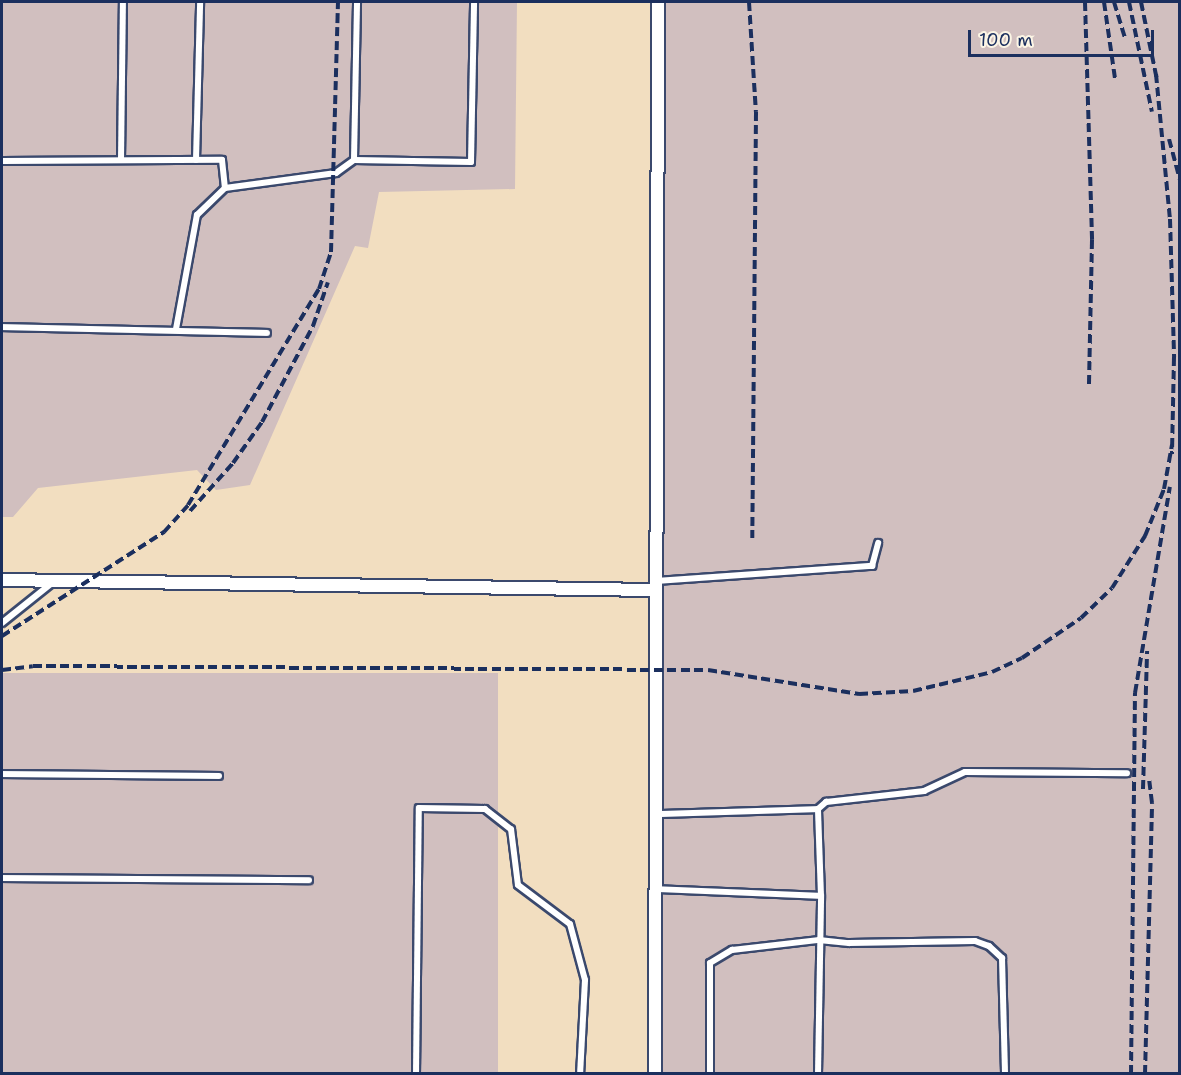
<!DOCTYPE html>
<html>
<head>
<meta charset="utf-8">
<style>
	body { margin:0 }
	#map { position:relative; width:1181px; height:1075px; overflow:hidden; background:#f2dec0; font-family:"Shantell Sans",sans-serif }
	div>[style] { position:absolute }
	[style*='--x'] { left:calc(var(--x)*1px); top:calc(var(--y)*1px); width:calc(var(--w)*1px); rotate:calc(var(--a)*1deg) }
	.industrial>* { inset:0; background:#d1bfbf; transform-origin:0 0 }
	.roads { filter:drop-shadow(2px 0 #3b496d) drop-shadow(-2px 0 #3b496d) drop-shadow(0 2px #3b496d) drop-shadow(0 -2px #3b496d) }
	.service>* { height:6px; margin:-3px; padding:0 3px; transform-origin:3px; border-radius:3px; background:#fff }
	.minor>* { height:12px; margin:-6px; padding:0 6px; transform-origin:6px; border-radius:6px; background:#fff }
	.rail>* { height:4px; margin-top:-2px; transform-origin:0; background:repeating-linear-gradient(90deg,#1b2f5e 0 9px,transparent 0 13.5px) }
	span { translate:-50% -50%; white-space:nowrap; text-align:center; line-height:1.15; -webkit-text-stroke:4.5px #fcf5e5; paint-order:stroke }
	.frame { position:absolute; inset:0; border:3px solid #1b2f5e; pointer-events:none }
	.scale { position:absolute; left:968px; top:30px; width:186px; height:27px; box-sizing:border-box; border:3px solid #1b2f5e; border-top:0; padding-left:8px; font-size:18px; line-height:21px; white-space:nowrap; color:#1b2f5e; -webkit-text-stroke:4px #fcf5e5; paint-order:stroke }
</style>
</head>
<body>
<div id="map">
	<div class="industrial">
		<div style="clip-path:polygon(2px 2px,517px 2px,515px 189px,379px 192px,368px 248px,355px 246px,250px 485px,216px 490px,197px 470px,38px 488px,13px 517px,2px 517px)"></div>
		<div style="left:658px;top:2px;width:521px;height:1071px"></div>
		<div style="left:498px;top:673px;width:400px;height:496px;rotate:90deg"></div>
	</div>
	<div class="roads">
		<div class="service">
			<div style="--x:121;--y:160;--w:158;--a:-89.3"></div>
			<div style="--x:196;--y:160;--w:158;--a:-88.5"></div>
			<div style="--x:354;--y:160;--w:117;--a:1"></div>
			<div style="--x:471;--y:162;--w:160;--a:-88.9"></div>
			<div style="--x:2;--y:161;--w:220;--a:-0.3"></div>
			<div style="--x:222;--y:160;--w:28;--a:84"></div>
			<div style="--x:225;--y:188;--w:112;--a:-7.7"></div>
			<div style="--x:336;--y:173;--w:22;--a:-36"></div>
			<div style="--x:354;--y:160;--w:158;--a:-88.9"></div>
			<div style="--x:2;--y:327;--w:265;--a:1.3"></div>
			<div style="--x:176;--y:329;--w:116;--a:-79.6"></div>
			<div style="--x:197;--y:215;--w:39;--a:-44"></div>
			<div style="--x:656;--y:581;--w:217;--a:-4"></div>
			<div style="--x:872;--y:566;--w:24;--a:-75"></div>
			<div style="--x:2;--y:623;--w:64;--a:-38.7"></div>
			<div style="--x:2;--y:774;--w:217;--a:0.5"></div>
			<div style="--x:818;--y:809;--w:11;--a:-41"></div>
			<div style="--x:826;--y:802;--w:99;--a:-6.4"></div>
			<div style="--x:924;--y:791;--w:45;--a:-24.9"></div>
			<div style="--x:965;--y:772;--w:162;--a:0.4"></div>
			<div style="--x:2;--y:878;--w:307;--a:0.4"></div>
			<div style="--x:655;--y:889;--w:166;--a:2.4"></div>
			<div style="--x:821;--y:896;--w:87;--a:-92"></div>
			<div style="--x:818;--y:809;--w:162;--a:178.2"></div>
			<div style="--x:416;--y:1074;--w:266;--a:-89.4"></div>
			<div style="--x:419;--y:808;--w:66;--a:0.9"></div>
			<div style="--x:485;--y:809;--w:33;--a:38"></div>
			<div style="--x:511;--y:829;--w:56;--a:82.9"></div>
			<div style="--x:518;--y:885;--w:65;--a:36.9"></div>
			<div style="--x:570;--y:924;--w:58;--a:75"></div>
			<div style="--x:585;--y:980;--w:94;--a:93"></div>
			<div style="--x:710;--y:1074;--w:111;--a:-90"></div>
			<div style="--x:710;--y:963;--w:26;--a:-31"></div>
			<div style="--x:732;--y:950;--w:88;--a:-6.6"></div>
			<div style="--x:819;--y:940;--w:30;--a:6"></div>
			<div style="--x:849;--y:943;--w:126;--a:-0.9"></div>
			<div style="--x:975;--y:941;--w:15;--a:20"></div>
			<div style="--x:989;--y:946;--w:18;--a:43"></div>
			<div style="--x:1002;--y:958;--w:116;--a:88.5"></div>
			<div style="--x:818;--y:1074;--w:178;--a:-89"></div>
		</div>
		<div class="minor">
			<div style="--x:2;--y:580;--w:654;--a:0.88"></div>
			<div style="--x:655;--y:1074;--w:1072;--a:-89.84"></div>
		</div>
	</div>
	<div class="rail">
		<div style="--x:749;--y:2;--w:110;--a:86.4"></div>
		<div style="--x:756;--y:112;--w:426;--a:90.5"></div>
		<div style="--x:1085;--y:2;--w:238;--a:88.3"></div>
		<div style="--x:1092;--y:240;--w:147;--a:91.2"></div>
		<div style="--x:1104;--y:2;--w:77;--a:81.8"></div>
		<div style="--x:1114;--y:2;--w:38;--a:73"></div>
		<div style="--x:1129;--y:2;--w:112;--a:78.2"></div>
		<div style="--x:1141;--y:2;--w:80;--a:78.4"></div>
		<div style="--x:1156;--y:74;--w:146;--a:84.5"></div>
		<div style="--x:1170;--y:219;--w:138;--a:88.3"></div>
		<div style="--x:1174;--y:357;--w:97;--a:91.2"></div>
		<div style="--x:1169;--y:139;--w:42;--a:75"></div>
		<div style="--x:190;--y:511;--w:64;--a:-48.1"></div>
		<div style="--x:233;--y:463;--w:50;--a:-54.7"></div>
		<div style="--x:262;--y:422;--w:109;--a:-62"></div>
		<div style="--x:313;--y:326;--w:46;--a:-71.2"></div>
		<div style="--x:2;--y:636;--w:193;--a:-32.7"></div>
		<div style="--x:164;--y:532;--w:36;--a:-48"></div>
		<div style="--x:188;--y:505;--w:253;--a:-58.8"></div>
		<div style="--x:319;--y:289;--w:39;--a:-72"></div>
		<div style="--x:331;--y:252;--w:250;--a:-88.4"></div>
		<div style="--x:2;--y:670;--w:31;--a:-7"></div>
		<div style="--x:33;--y:666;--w:675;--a:0.34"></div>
		<div style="--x:708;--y:670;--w:153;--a:9"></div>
		<div style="--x:859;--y:694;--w:54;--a:-3.2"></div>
		<div style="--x:913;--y:691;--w:81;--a:-13.5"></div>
		<div style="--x:992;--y:672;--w:33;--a:-25"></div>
		<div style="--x:1022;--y:658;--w:71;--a:-34.1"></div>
		<div style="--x:1081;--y:618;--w:43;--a:-44.1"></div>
		<div style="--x:1112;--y:588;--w:62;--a:-57.6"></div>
		<div style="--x:1145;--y:536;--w:51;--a:-68"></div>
		<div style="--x:1164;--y:489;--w:45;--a:-79.7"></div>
		<div style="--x:1143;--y:789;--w:138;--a:-88.3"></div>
		<div style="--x:1131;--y:1074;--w:381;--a:-89.4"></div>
		<div style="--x:1135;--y:693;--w:209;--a:-80.4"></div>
		<div style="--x:1145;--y:1074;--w:271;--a:-88.5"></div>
		<div style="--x:1152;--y:803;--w:26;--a:-97"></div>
	</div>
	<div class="frame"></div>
	<div class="scale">100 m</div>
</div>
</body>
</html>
